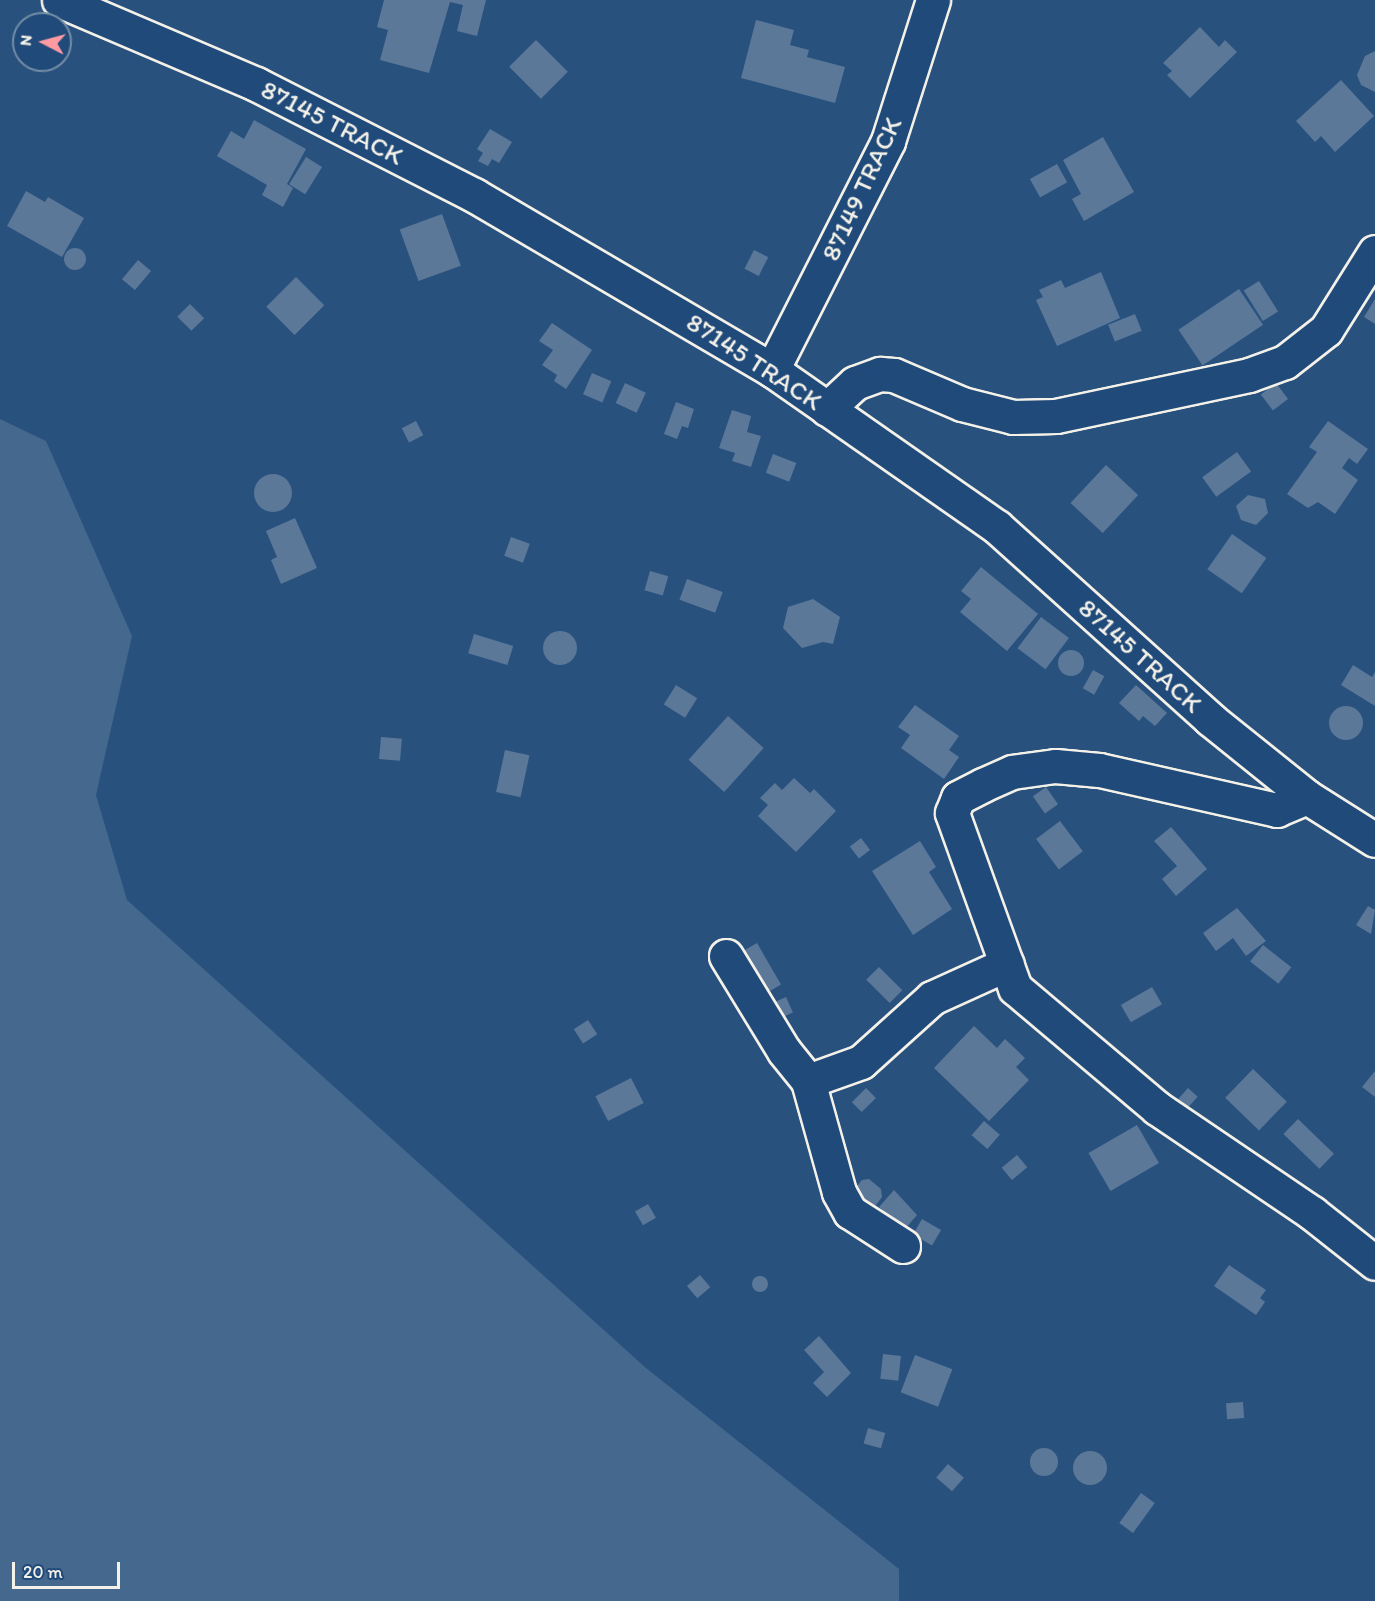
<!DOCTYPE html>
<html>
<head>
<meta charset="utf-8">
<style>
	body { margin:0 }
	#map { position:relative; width:1375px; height:1601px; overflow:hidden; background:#28517e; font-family:Itim,sans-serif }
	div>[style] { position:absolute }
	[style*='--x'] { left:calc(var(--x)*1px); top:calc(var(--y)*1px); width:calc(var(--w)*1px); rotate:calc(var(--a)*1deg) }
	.green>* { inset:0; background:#45688e }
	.building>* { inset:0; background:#5b7899; transform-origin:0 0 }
	.round { border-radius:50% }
	.roads { filter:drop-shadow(2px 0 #f4f1e8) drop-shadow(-2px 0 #f4f1e8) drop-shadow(0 2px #f4f1e8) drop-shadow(0 -2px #f4f1e8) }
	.street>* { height:33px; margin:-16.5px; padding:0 16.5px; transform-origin:16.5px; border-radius:16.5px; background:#1f4a7a }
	span { translate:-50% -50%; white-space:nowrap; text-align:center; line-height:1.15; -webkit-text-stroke:5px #1f4a7a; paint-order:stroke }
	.street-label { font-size:26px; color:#f4f1e8 }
	.north { position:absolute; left:12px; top:12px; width:60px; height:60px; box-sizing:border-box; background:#1f4a7a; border:2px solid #748da6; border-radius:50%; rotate:276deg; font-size:16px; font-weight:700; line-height:24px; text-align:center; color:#f4f1e8 }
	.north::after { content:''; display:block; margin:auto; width:21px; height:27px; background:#ff9aa2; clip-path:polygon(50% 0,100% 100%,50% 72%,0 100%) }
	.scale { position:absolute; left:12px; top:1562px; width:108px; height:27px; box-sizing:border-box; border:3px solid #f4f1e8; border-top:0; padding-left:8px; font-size:18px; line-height:21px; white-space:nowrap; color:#f4f1e8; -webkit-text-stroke:4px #1f4a7a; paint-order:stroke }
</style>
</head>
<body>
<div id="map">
	<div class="green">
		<div style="clip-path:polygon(0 419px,46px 441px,132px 636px,96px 795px,127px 900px,646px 1368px,899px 1569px,899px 1601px,0 1601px)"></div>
	</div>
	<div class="building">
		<div style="clip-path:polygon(384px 0,486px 0,477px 36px,457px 31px,463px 5px,450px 2px,429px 73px,380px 60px,388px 30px,377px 27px)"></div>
		<div style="clip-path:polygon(756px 20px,794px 30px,790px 45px,809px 50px,807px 57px,845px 67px,835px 103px,741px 78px)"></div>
		<div style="clip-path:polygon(1200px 27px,1219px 47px,1225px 40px,1237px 52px,1190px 98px,1167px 75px,1172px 71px,1163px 63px)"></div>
		<div style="left:536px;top:40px;width:45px;height:38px;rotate:45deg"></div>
		<div style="clip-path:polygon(1375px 51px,1375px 92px,1361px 85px,1357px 75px,1365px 56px)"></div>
		<div style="clip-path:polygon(1341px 80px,1374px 116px,1335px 152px,1321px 136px,1315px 142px,1296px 121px)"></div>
		<div style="clip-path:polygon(254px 120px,306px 149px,287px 184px,293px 188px,283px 207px,262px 195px,267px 185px,217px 156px,231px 131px,244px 139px)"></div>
		<div style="clip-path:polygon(490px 129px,512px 142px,499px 163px,492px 159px,488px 166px,478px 161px,483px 153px,477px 149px)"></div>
		<div style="clip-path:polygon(1103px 137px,1134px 192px,1084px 221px,1072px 199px,1081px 194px,1063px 160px)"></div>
		<div style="left:306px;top:157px;width:19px;height:32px;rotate:32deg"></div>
		<div style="left:1057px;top:164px;width:21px;height:31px;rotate:61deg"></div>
		<div style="clip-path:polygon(26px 191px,45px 202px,48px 197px,84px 218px,62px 257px,7px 226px)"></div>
		<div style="left:442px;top:214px;width:55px;height:45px;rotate:70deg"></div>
		<div class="round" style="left:64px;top:248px;width:22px;height:22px"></div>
		<div style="left:754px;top:250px;width:16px;height:21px;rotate:27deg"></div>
		<div style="left:138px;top:260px;width:17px;height:25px;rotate:40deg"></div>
		<div style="clip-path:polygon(1101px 272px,1120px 318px,1057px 346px,1036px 300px,1043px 297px,1039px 290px,1061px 280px,1065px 288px)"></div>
		<div style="left:296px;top:277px;width:40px;height:42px;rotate:45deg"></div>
		<div style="left:1259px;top:281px;width:36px;height:18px;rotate:58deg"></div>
		<div style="left:1239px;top:289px;width:43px;height:73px;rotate:56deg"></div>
		<div style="clip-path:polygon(1375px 299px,1375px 324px,1364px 317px)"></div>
		<div style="left:190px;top:304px;width:20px;height:18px;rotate:45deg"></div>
		<div style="left:1135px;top:314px;width:18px;height:29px;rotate:68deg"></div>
		<div style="clip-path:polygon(552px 323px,592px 350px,566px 389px,554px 381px,557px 375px,542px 365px,553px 350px,539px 341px)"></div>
		<div style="left:592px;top:373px;width:21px;height:23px;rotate:23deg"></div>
		<div style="left:625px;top:383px;width:23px;height:22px;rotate:25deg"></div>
		<div style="left:1276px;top:383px;width:20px;height:19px;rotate:53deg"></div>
		<div style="clip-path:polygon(676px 402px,694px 409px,688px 428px,682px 426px,677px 439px,664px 434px)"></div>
		<div style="clip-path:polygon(732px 410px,751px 416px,747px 432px,761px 436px,751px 467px,732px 461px,735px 453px,719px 448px)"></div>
		<div style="left:416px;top:421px;width:16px;height:16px;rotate:63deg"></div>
		<div style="clip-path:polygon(1328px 421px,1368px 449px,1357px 464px,1349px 458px,1342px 468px,1358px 480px,1335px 514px,1318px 502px,1308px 508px,1287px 494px,1317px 452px,1309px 447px)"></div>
		<div style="left:1237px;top:452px;width:24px;height:43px;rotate:54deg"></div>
		<div style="left:773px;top:454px;width:25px;height:20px;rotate:21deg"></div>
		<div style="left:1106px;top:465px;width:44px;height:52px;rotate:43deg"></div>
		<div class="round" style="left:254px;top:474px;width:38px;height:38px"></div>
		<div style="clip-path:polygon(1248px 495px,1265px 499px,1268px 513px,1256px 525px,1241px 520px,1236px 506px)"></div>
		<div style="clip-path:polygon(295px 518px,317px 568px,281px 584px,271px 560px,277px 557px,266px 531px)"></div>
		<div style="left:1232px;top:534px;width:42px;height:43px;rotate:35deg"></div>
		<div style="left:511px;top:537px;width:20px;height:20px;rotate:20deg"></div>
		<div style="clip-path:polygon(981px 567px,1038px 614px,1007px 651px,960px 612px,971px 599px,961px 591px)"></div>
		<div style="left:650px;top:571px;width:19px;height:20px;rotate:16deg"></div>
		<div style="left:687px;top:579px;width:38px;height:22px;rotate:20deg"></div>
		<div style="clip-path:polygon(813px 599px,840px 617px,833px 644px,823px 642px,802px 648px,783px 628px,788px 607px)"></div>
		<div style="left:1041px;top:617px;width:35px;height:39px;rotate:37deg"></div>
		<div class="round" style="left:543px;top:631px;width:34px;height:34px"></div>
		<div style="left:474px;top:634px;width:41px;height:20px;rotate:17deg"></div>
		<div class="round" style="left:1058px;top:650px;width:26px;height:26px"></div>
		<div style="clip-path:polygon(1353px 665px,1372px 677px,1375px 672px,1375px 706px,1341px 685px)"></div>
		<div style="left:1093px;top:670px;width:13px;height:21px;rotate:29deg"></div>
		<div style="left:676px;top:685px;width:25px;height:23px;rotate:32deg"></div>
		<div style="clip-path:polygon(1136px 685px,1167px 713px,1155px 726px,1143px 716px,1139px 721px,1119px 703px)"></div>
		<div style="clip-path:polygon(915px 705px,959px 736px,949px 750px,959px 757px,944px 779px,901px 748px,910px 735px,898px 727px)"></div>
		<div class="round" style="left:1329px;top:706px;width:34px;height:34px"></div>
		<div style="left:728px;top:716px;width:48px;height:59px;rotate:42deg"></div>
		<div style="left:381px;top:737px;width:21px;height:22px;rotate:5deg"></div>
		<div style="left:505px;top:750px;width:25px;height:43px;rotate:12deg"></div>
		<div style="clip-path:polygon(794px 778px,810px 793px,814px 789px,836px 811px,796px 852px,758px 816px,768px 805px,760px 798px,775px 783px,782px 790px)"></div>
		<div style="left:1046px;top:787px;width:21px;height:16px;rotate:55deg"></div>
		<div style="left:1060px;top:821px;width:38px;height:30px;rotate:53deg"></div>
		<div style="clip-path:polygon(1171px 827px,1207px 869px,1176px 896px,1162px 879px,1177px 866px,1154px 841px)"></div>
		<div style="left:861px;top:838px;width:15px;height:14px;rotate:53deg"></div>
		<div style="clip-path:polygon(920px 841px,936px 867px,929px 872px,952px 909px,913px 935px,872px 871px)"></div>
		<div style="clip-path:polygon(1368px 906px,1375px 910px,1371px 934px,1356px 925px)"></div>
		<div style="clip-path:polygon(1237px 908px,1266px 941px,1246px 956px,1233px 938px,1216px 951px,1203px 933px)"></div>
		<div style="left:757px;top:943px;width:48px;height:24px;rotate:60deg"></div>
		<div style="left:1263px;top:945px;width:36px;height:21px;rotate:38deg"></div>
		<div style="left:879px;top:967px;width:33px;height:18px;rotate:45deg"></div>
		<div style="left:1152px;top:987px;width:20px;height:36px;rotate:60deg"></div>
		<div style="left:786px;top:997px;width:17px;height:17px;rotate:66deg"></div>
		<div style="left:588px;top:1020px;width:17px;height:17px;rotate:57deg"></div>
		<div style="clip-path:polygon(974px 1026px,997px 1048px,1005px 1039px,1025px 1058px,1016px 1067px,1029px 1080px,989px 1121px,934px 1068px)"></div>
		<div style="left:1253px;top:1069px;width:47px;height:40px;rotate:44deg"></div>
		<div style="clip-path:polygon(1375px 1071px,1375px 1097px,1362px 1087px)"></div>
		<div style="left:631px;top:1078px;width:28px;height:40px;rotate:63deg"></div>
		<div style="left:866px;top:1088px;width:14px;height:20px;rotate:45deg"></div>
		<div style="left:1188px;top:1088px;width:13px;height:18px;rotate:42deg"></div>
		<div style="left:1298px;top:1119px;width:50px;height:21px;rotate:44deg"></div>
		<div style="left:984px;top:1121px;width:21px;height:19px;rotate:41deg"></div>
		<div style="left:1137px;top:1125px;width:44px;height:56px;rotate:60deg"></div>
		<div style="left:1017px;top:1155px;width:16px;height:20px;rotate:50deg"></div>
		<div style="clip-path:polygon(869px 1179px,881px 1189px,882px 1197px,873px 1209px,852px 1192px,862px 1180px)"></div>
		<div style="clip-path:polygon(894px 1190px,917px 1215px,905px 1229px,879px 1207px)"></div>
		<div style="left:648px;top:1204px;width:16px;height:15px;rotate:60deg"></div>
		<div style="left:922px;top:1219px;width:22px;height:18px;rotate:30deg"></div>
		<div style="clip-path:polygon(1229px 1265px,1266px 1290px,1260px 1298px,1265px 1302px,1256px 1315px,1214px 1286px)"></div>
		<div style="left:700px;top:1275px;width:16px;height:17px;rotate:50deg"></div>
		<div class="round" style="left:752px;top:1276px;width:16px;height:16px"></div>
		<div style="clip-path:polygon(819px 1336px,851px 1373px,827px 1397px,813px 1383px,824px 1372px,804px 1350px)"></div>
		<div style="left:883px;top:1354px;width:18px;height:25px;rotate:6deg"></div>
		<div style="left:915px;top:1355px;width:40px;height:40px;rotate:21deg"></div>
		<div style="left:1243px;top:1402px;width:16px;height:17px;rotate:86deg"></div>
		<div style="left:868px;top:1428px;width:18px;height:16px;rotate:16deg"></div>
		<div class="round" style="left:1030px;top:1448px;width:28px;height:28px"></div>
		<div class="round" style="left:1073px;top:1451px;width:34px;height:34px"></div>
		<div style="left:948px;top:1464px;width:21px;height:18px;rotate:41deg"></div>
		<div style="left:1141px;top:1493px;width:17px;height:37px;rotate:36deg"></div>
	</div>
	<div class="roads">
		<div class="street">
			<div style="--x:59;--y:0;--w:214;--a:23.1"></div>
			<div style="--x:256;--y:84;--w:245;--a:27"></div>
			<div style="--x:474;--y:195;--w:346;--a:30.4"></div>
			<div style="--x:772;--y:370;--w:274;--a:34.9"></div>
			<div style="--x:997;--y:527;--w:287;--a:42"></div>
			<div style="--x:1210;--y:719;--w:124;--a:38.8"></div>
			<div style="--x:1307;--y:797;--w:80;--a:32.3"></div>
			<div style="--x:772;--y:370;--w:257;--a:-63.1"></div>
			<div style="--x:888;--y:141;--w:148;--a:-72.3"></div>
			<div style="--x:827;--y:409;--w:38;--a:-43"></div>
			<div style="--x:855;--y:383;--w:27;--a:-20"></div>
			<div style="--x:880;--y:374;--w:14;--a:4"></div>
			<div style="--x:894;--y:375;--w:74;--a:23.1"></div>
			<div style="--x:962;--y:404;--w:53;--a:14.3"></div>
			<div style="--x:1013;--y:417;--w:43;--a:-1.3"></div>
			<div style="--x:1056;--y:416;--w:197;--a:-12"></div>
			<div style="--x:1249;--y:375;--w:38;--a:-20"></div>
			<div style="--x:1285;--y:362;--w:52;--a:-38"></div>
			<div style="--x:1326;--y:330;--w:92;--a:-57.9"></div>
			<div style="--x:1307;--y:797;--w:33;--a:157"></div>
			<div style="--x:1277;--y:810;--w:182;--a:-167.3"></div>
			<div style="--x:1099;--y:770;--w:44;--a:-174.8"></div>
			<div style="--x:1055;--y:766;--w:43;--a:172.1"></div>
			<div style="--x:1012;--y:772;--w:32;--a:156"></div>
			<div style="--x:983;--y:785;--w:28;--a:153"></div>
			<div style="--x:958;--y:798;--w:16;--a:112"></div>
			<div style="--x:952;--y:813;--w:186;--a:70.2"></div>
			<div style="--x:1015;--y:988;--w:186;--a:40.2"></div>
			<div style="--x:1157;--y:1108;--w:187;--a:34.1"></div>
			<div style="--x:1312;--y:1213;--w:80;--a:38.4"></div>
			<div style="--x:726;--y:956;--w:111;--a:58.6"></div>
			<div style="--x:784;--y:1051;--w:38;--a:51"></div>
			<div style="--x:903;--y:1246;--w:63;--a:-147.3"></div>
			<div style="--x:850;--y:1212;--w:23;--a:-119"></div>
			<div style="--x:839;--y:1192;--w:115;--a:-105.6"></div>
			<div style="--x:808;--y:1081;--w:56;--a:-19.7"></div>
			<div style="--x:861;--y:1062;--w:96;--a:-42"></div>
			<div style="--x:932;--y:998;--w:82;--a:-24.4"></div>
		</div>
	</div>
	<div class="street-label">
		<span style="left:332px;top:123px;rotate:27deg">87145 TRACK</span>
		<span style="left:862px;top:189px;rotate:-65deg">87149 TRACK</span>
		<span style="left:754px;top:362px;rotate:33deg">87145 TRACK</span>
		<span style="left:1140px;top:656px;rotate:42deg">87145 TRACK</span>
	</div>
	<div class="north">N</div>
	<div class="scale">20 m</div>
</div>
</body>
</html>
